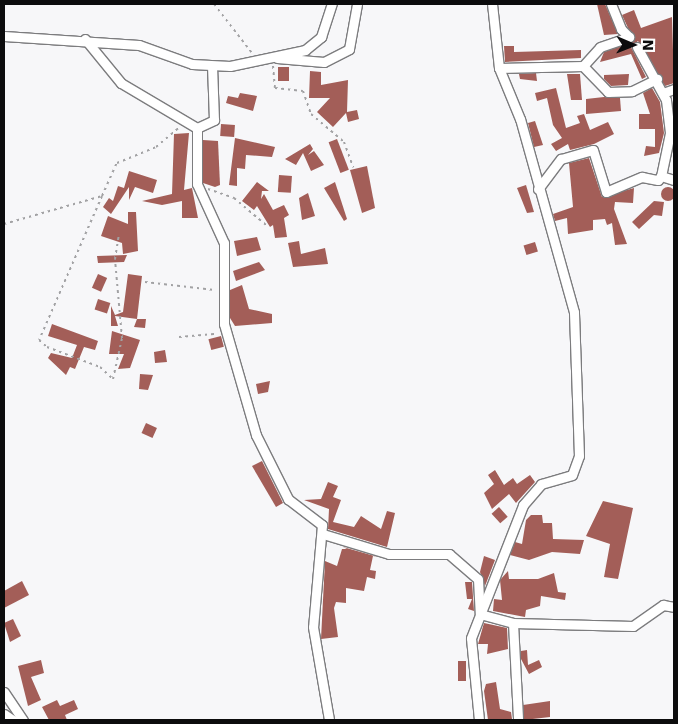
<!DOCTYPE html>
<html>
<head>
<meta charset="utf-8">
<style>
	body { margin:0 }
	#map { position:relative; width:678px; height:724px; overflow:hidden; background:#f7f7f9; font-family:"DejaVu Sans",sans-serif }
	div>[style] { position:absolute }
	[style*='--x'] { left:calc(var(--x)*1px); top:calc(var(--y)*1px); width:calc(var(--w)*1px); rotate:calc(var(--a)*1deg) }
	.building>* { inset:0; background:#a35e58; transform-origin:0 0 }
	.round { border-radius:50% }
	.path>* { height:2px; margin-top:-1px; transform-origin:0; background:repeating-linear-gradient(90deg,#a2a2a4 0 2.5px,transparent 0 6.5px) }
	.roads { filter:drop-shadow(1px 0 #7c7c7e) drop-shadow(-1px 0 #7c7c7e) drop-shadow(0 1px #7c7c7e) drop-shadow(0 -1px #7c7c7e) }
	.minor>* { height:9px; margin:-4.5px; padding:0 4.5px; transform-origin:4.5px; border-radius:4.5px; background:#fff }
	span { translate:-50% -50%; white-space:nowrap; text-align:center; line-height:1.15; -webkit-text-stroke:4px #fff; paint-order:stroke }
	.frame { position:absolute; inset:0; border:5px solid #0c0c0d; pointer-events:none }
	.north { position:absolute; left:608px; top:20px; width:50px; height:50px; -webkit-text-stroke:4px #fff; paint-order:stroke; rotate:91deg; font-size:14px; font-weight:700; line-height:20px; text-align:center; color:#0c0c0d }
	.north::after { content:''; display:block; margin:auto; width:18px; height:22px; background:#0c0c0d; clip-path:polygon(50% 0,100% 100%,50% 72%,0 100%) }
</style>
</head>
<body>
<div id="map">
	<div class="building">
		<div style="clip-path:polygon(597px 4px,605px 4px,618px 34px,604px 35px)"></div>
		<div style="clip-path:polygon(634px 10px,641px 28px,672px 17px,674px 83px,665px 86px,638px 41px,631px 47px,646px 77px,642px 79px,631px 54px,600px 62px,604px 52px,634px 41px,622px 15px)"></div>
		<div style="clip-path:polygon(504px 46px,514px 46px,514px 52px,581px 50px,581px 58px,505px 62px)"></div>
		<div style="left:278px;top:67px;width:11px;height:14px"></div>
		<div style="clip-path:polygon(310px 71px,321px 72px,321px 85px,348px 80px,347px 112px,357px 110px,359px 119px,348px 122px,346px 113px,333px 127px,317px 112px,330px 98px,309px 98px)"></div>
		<div style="clip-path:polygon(536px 73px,537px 81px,520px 79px,519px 74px)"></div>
		<div style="clip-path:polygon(567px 74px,580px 74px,582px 100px,571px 100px)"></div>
		<div style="clip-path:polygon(629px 74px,628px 85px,611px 86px,604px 79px,604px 75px)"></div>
		<div style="clip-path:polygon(556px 88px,566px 128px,580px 123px,577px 116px,584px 114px,590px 130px,608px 122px,614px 134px,594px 144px,570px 150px,568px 144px,556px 151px,551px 144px,562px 138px,553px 125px,547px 98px,537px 101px,535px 93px)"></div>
		<div style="clip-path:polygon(652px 88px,660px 102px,664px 133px,659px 153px,644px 156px,646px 146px,655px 147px,655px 129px,639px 129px,639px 114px,650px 114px,643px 93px)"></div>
		<div style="clip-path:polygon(240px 93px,257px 96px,253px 111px,226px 103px,228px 96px,238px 98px)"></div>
		<div style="clip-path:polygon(604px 97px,620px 98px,621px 111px,586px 114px,586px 99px)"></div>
		<div style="clip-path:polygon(535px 121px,543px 145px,534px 147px,528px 123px)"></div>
		<div style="left:221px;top:124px;width:14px;height:12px;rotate:4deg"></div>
		<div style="clip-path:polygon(189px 133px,184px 190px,192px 188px,198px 218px,182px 218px,182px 201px,162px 205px,142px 201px,172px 194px,174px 134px)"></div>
		<div style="clip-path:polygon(235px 138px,275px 147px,272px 157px,246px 155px,245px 169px,237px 168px,237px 186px,229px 185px)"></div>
		<div style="left:337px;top:139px;width:33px;height:9px;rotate:69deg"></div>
		<div style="clip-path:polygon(203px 140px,218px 141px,220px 185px,215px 187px,203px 183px)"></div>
		<div style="clip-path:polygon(310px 144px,313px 149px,308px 155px,314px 151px,324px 165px,311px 171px,303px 153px,296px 165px,285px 159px)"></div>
		<div style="clip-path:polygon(589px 158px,602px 197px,634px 188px,633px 203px,615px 202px,614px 209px,627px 244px,615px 245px,612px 223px,607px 225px,605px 219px,593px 220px,593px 230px,568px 234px,567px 218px,555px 221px,553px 214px,573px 207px,569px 163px)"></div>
		<div style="clip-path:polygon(367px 166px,375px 208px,362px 213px,350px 170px)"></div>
		<div style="clip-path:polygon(129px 171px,157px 180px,153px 193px,135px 187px,129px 200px,129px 187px,111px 214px,103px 207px,109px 198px,113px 201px,118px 186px,124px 188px)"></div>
		<div style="left:279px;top:175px;width:13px;height:17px;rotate:4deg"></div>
		<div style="clip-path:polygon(257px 182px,269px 191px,262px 191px,261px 199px,264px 194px,273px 210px,284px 205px,289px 215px,284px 218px,287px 237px,275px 238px,273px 225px,270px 227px,257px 206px,254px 210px,242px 201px)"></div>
		<div style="clip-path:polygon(335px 182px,347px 219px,344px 221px,324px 188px)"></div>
		<div style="clip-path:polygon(526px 185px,534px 212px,527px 213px,517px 188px)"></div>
		<div class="round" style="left:661px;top:187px;width:14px;height:14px"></div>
		<div style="clip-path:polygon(308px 193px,315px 216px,302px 220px,299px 198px)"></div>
		<div style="clip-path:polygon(654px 201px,664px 202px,662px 216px,654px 215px,639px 229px,632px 222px)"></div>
		<div style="clip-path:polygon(128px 212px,136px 212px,138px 251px,123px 254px,122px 243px,101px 236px,108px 216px,128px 224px)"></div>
		<div style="clip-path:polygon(257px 237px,261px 250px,237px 256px,234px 241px)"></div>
		<div style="clip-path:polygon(299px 241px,301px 254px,325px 248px,328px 264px,293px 267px,288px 243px)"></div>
		<div style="left:535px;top:242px;width:10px;height:12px;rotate:73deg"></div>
		<div style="clip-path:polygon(127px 255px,124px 262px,98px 263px,97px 256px)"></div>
		<div style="clip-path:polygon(259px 262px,265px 270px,236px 281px,233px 271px)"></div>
		<div style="left:98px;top:274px;width:10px;height:15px;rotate:24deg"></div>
		<div style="clip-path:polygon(128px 274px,142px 276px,137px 319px,146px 319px,145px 328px,134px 327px,137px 319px,115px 316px,118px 326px,111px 326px,111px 306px,115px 315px,123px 312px)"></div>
		<div style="clip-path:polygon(242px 285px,249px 309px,272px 314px,272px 323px,235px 326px,230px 318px,230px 290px)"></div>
		<div style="left:98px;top:299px;width:13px;height:11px;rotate:18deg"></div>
		<div style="clip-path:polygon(52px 324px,98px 341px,95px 350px,84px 347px,75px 369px,70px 367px,66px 375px,48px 358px,51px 353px,72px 358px,77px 345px,48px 336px)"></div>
		<div style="clip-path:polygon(112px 331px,140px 340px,130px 368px,118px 369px,124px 354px,109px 354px)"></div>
		<div style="left:221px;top:336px;width:11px;height:13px;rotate:75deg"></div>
		<div style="clip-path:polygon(165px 350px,167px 362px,155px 363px,154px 352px)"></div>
		<div style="clip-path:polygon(140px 374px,153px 375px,148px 390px,139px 389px)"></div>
		<div style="clip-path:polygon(270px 381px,268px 392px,258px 394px,256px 384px)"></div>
		<div style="left:146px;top:423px;width:12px;height:11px;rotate:24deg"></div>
		<div style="clip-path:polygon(262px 461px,283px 503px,276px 507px,252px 466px)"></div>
		<div style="clip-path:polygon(495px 470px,504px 485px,513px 478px,517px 484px,530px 475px,535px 482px,516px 503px,509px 494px,492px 509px,484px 493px,494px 484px,488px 475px)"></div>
		<div style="clip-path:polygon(328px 482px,338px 486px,333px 497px,341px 500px,333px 522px,354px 527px,361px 516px,381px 529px,387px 511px,395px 513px,387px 547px,328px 529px,329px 509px,304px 500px,321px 499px)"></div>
		<div style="clip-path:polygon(603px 501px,633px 508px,618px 579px,604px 577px,610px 544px,586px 536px)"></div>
		<div style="left:499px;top:507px;width:13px;height:10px;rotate:48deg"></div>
		<div style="clip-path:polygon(531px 515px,542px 515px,543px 523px,552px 523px,553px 539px,584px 540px,580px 554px,552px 552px,529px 560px,510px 555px,515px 542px,522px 544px,526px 520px)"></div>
		<div style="clip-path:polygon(343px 547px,378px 557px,373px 556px,370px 570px,376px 571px,375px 579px,367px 577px,364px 591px,346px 588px,346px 603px,336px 602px,334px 608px,338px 637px,321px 639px,325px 561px,337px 566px,342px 549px,347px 549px)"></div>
		<div style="clip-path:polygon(484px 556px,495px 560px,485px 586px,480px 572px)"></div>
		<div style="clip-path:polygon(508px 571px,509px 579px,538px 579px,554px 573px,558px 592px,566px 593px,565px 600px,541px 596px,540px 606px,526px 610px,525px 617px,493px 611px,494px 599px,502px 600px,500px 580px)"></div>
		<div style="clip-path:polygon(22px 581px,29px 595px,4px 608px,4px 591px)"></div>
		<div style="clip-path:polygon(465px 582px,472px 582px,474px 611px,468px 609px,472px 599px,467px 599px)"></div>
		<div style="clip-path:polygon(13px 619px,21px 636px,10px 642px,4px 623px)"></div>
		<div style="clip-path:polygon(484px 623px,507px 628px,508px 649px,487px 654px,488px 644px,478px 644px)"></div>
		<div style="clip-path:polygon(527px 650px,528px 665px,539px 660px,542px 667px,529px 674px,521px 659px,521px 651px)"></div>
		<div style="clip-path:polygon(41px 660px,44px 673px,31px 677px,41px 700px,28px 706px,18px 666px)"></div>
		<div style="left:458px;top:661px;width:8px;height:20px"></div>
		<div style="clip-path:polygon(496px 682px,500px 709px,511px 712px,512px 719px,488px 720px,484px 691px,486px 684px)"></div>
		<div style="clip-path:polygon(57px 700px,60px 706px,74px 700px,78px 709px,65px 715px,67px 720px,49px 720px,42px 707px)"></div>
		<div style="clip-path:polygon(550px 701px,550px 717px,524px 720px,523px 705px)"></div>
	</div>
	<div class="path">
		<div style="--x:214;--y:4;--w:62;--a:52.2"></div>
		<div style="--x:273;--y:66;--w:22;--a:85"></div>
		<div style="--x:275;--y:88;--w:28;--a:6"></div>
		<div style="--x:303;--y:91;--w:24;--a:71"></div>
		<div style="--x:311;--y:114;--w:43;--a:40.3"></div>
		<div style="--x:344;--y:142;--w:27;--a:70"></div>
		<div style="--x:208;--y:189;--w:28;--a:19"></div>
		<div style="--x:234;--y:198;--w:42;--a:40.2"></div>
		<div style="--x:102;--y:196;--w:157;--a:113.6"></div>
		<div style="--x:39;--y:340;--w:11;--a:41"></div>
		<div style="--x:47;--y:347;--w:57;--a:20.7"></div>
		<div style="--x:100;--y:367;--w:18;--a:43"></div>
		<div style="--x:113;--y:379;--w:42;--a:-77.6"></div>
		<div style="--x:122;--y:338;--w:79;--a:-95.1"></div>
		<div style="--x:115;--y:259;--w:25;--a:-81"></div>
		<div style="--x:4;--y:224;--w:102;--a:-15.9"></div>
		<div style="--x:102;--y:196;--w:36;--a:-66"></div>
		<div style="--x:117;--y:163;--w:42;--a:-22.3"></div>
		<div style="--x:156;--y:147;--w:31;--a:-40"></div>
		<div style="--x:145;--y:282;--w:70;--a:6.5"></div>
		<div style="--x:179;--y:337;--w:38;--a:-5"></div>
	</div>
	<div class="roads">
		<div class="minor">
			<div style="--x:611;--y:4;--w:27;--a:68"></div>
			<div style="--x:621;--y:29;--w:11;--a:45"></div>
			<div style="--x:4;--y:36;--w:135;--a:3.8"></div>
			<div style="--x:139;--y:45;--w:56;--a:19.7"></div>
			<div style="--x:192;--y:64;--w:38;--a:3"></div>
			<div style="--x:230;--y:66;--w:77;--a:-12"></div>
			<div style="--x:305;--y:50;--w:21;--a:-39"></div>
			<div style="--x:321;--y:37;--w:35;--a:-72"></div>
			<div style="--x:85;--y:39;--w:57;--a:50.7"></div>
			<div style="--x:121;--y:83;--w:88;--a:30.6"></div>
			<div style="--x:197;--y:128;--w:56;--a:90"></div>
			<div style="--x:197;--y:184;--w:65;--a:65.4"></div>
			<div style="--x:224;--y:243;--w:81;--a:90"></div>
			<div style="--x:224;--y:324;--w:116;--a:73.9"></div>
			<div style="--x:256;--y:435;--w:72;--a:63.4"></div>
			<div style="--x:288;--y:499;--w:43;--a:37.4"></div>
			<div style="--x:322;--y:525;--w:102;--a:95"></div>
			<div style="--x:313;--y:627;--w:94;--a:80.2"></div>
			<div style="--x:637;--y:47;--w:60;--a:61.3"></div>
			<div style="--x:666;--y:100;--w:33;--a:83"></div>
			<div style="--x:670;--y:133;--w:44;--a:101.8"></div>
			<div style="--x:661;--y:176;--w:14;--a:17"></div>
			<div style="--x:277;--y:58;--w:47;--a:4.9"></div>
			<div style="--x:324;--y:62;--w:28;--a:-27"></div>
			<div style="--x:349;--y:49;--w:46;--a:-79.9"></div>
			<div style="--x:583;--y:66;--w:36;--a:46"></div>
			<div style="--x:608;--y:92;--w:24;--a:-2"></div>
			<div style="--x:632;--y:91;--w:28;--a:-26"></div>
			<div style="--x:499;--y:68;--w:84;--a:-1.4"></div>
			<div style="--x:583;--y:66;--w:25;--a:-48"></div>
			<div style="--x:600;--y:47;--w:31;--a:-19"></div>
			<div style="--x:663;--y:93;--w:12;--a:-20"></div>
			<div style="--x:197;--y:128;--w:19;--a:-25"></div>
			<div style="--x:214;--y:120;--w:54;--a:-92.1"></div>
			<div style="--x:538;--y:189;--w:38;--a:-53"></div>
			<div style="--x:561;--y:159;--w:33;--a:-16"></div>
			<div style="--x:593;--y:150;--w:44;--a:72.8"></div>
			<div style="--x:606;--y:192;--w:39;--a:-23"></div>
			<div style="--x:642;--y:177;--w:16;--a:11"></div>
			<div style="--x:658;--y:180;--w:5;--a:-53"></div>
			<div style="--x:323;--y:534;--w:69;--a:16.9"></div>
			<div style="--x:389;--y:554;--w:60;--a:0"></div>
			<div style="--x:449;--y:554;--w:38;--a:41"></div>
			<div style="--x:478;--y:579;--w:35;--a:87"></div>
			<div style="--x:480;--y:614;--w:34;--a:15"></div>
			<div style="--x:513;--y:623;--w:120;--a:1.4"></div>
			<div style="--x:633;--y:626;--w:37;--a:-35"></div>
			<div style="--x:663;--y:605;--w:11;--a:10"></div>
			<div style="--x:513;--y:623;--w:97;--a:87"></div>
			<div style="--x:4;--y:692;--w:34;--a:56"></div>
			<div style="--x:4;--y:714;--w:11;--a:34"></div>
			<div style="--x:479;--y:720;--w:82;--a:-95.6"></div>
			<div style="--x:471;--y:638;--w:143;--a:-68.6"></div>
			<div style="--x:523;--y:505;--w:28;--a:-49"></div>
			<div style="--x:541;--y:484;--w:32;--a:-16"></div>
			<div style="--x:572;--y:475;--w:20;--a:-70"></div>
			<div style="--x:579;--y:456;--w:144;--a:-92"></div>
			<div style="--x:574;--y:312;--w:200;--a:-105.6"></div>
			<div style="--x:520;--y:119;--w:55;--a:-112.4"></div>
			<div style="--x:499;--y:68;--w:64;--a:-96.2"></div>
		</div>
	</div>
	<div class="frame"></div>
	<div class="north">N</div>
</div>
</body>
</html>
